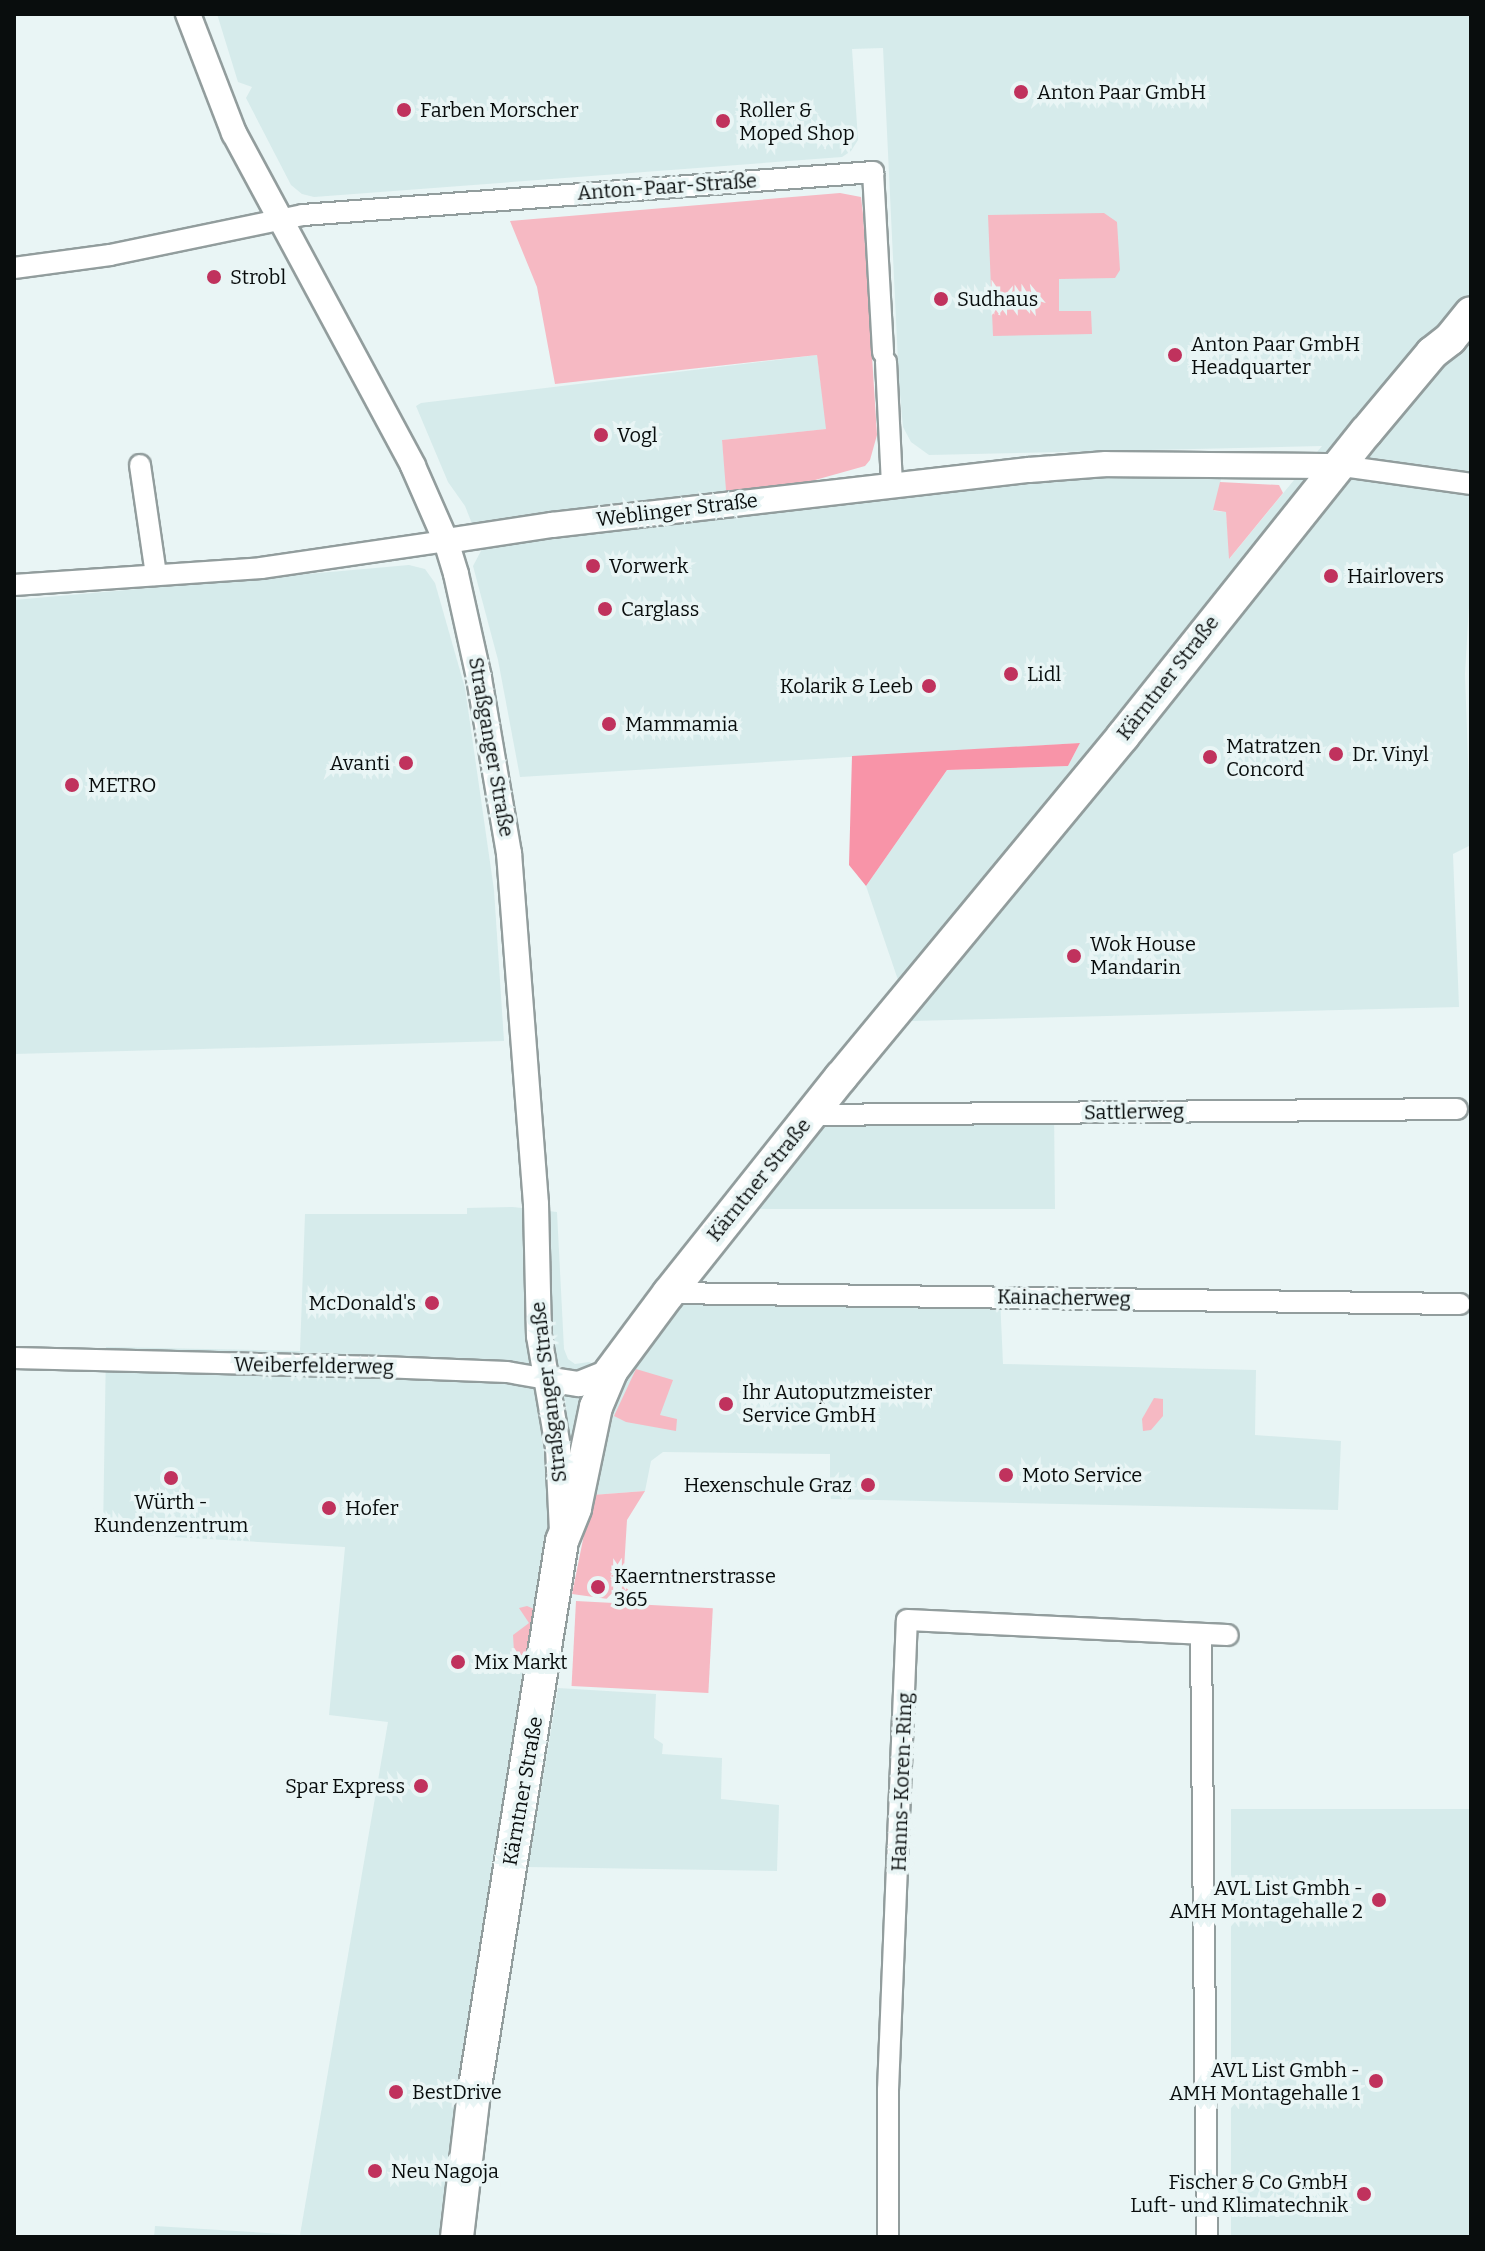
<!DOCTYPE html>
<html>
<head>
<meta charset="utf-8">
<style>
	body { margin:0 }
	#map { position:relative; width:1485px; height:2251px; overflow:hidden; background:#e9f5f5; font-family:Bitter,serif }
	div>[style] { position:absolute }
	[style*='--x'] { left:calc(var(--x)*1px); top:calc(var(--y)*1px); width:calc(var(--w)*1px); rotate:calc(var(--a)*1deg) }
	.built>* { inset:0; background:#d6ebeb; transform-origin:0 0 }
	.green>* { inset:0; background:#f6b9c3; transform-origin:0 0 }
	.forest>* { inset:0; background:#f894a8 }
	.roads { filter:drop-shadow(2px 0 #929d9d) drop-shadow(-2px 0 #929d9d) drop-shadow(0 2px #929d9d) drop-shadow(0 -2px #929d9d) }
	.minor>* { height:20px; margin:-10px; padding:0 10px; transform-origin:10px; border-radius:10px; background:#fff }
	.tertiary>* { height:24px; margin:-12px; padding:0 12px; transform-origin:12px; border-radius:12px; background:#fff }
	.primary>* { height:32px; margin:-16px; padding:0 16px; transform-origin:16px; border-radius:16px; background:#fff }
	.dots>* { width:22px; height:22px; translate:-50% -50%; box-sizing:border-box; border:4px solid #e9f5f5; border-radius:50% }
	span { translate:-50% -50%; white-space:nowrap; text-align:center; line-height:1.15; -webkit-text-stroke:7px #e9f5f5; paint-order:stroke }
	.poi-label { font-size:20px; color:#090d0d }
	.left { translate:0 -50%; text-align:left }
	.right { translate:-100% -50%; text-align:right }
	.street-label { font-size:20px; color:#090d0d }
	.frame { position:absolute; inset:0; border:16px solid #090d0d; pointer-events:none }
</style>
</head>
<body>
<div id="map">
	<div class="built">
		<div style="clip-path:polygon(217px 14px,1471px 14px,1471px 571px,1465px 674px,1471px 845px,1453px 854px,1459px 1007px,912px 1021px,866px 886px,947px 770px,1068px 766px,1080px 743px,520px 777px,498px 660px,473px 566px,482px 549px,465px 506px,448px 482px,416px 406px,421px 403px,817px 355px,827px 429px,722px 440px,730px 516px,1062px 476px,1221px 479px,1214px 511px,1226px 512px,1230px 558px,1322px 446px,929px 455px,911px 442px,903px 427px,899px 383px,883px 48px,852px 49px,858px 140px,851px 151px,842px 157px,314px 197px,302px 194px,291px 185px,246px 98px,252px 87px,238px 82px)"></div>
		<div style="clip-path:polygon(409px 565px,425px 569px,435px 583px,465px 688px,494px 890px,504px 1041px,14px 1054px,14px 600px)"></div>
		<div style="clip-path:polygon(851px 1105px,865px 1109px,1054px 1107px,1055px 1209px,737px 1209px,811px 1115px)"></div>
		<div style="clip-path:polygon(513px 1207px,557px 1212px,564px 1349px,568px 1359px,575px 1364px,589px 1362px,611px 1371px,669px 1293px,1000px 1297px,1003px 1364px,1256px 1370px,1255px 1435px,1341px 1441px,1338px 1510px,830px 1499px,830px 1454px,663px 1452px,651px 1461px,645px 1491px,592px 1495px,582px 1538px,562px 1542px,457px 2237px,154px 2237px,155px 2226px,300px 2235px,388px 1722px,329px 1715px,345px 1547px,103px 1533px,106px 1347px,300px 1351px,305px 1214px,467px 1214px,467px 1208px)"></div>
		<div style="clip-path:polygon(558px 1688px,656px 1694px,654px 1738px,663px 1744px,662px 1754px,722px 1758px,721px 1799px,779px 1805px,777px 1871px,528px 1867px)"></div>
		<div style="left:1231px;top:1809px;width:240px;height:428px"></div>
	</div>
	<div class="green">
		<div style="clip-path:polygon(840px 193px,861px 197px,863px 214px,877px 435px,870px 460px,865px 466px,808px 482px,728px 493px,726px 490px,722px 440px,826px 429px,817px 355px,555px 384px,537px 287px,510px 221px)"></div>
		<div style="clip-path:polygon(1104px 213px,1117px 222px,1120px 270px,1115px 278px,1059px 279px,1059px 311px,1091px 311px,1092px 334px,993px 336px,988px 215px)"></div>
		<div style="clip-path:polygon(1220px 482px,1279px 485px,1283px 493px,1229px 559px,1226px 512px,1213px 510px)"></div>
		<div style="clip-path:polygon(636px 1369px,673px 1380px,660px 1415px,677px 1419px,676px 1431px,626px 1422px,614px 1416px)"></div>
		<div style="clip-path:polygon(1154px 1398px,1163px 1399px,1163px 1416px,1151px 1430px,1143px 1431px,1142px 1419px)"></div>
		<div style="clip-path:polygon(645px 1491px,627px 1520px,623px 1585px,635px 1596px,608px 1599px,572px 1594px,592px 1495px)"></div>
		<div style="left:576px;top:1601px;width:137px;height:85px;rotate:3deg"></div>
		<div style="clip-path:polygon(527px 1606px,534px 1609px,530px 1644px,526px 1653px,520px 1656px,514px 1652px,513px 1635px,529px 1623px,519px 1608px)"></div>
	</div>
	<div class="forest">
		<div style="clip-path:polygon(1080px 743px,1068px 766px,947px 770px,866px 886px,849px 865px,852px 756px)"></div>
	</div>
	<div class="roads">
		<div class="minor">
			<div style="--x:14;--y:268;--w:97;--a:-7.7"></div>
			<div style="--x:110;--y:255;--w:197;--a:-11.7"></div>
			<div style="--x:303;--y:215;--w:572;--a:-4.31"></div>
			<div style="--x:873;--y:172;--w:181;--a:86.8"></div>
			<div style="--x:886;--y:362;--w:122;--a:87.2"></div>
			<div style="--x:140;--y:465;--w:111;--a:81.7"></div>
			<div style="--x:1342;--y:466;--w:130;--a:7.9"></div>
			<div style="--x:14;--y:585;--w:248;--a:-3.9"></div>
			<div style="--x:261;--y:568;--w:187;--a:-8.3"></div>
			<div style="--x:811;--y:1115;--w:646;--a:-0.53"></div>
			<div style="--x:669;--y:1293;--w:791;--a:0.8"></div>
			<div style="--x:14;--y:1358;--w:367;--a:1.4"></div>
			<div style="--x:381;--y:1367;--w:126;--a:2.3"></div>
			<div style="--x:507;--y:1372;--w:40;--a:10"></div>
			<div style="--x:1201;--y:1634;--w:603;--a:89.43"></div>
			<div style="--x:888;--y:2237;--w:147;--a:-90"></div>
			<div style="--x:888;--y:2090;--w:470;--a:-87.7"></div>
			<div style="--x:907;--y:1620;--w:321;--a:2.7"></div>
		</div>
		<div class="tertiary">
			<div style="--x:188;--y:14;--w:128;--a:68.9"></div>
			<div style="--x:234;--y:133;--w:378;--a:61.7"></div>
			<div style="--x:413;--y:466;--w:82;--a:66.3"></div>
			<div style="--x:446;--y:541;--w:34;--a:73"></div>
			<div style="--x:456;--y:574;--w:107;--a:77.5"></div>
			<div style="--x:479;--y:678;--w:178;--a:80.3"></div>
			<div style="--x:509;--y:853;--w:352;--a:85.6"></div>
			<div style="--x:536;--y:1204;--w:132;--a:88.7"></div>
			<div style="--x:539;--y:1336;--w:113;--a:80.3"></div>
			<div style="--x:558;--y:1447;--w:84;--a:87.3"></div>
			<div style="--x:446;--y:541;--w:107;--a:-8.6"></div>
			<div style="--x:552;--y:525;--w:480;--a:-6.6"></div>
			<div style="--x:1029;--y:470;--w:77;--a:-4.5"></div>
			<div style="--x:1106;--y:464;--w:236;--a:0.5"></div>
			<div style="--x:546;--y:1379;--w:33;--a:9"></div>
			<div style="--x:579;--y:1384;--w:35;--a:-22"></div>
		</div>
		<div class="primary">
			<div style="--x:457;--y:2237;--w:145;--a:-83.3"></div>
			<div style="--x:474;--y:2093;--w:559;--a:-80.94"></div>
			<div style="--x:562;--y:1541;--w:35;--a:-68"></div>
			<div style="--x:575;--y:1508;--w:103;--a:-78.3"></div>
			<div style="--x:596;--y:1407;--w:39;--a:-67"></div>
			<div style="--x:611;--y:1371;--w:97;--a:-53.4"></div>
			<div style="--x:669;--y:1293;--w:276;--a:-51.5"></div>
			<div style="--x:841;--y:1077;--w:442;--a:-50.4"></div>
			<div style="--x:1123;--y:736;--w:389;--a:-51.4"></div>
			<div style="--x:1366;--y:432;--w:103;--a:-50.1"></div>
			<div style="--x:1432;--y:353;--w:23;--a:-38"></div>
			<div style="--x:1450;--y:339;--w:33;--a:-51"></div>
		</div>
	</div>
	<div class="dots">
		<div style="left:1021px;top:92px;background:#c0325d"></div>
		<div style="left:404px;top:110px;background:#c0325d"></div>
		<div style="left:723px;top:121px;background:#c0325d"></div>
		<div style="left:214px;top:277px;background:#c0325d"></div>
		<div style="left:941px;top:299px;background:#c0325d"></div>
		<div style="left:1175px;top:355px;background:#c0325d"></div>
		<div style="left:601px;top:435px;background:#c0325d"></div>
		<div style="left:593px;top:566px;background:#c0325d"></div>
		<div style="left:1331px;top:576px;background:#c0325d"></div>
		<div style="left:605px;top:609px;background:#c0325d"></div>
		<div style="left:1011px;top:674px;background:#c0325d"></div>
		<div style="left:929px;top:686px;background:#c0325d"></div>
		<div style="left:609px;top:724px;background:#c0325d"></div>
		<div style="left:1336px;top:754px;background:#c0325d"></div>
		<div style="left:1210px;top:757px;background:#c0325d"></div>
		<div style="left:406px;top:763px;background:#c0325d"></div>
		<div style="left:72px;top:785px;background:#c0325d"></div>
		<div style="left:1074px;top:956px;background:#c0325d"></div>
		<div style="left:432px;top:1303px;background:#c0325d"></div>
		<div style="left:726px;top:1404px;background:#c0325d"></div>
		<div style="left:1006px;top:1475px;background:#c0325d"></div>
		<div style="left:171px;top:1478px;background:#c0325d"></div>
		<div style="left:868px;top:1485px;background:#c0325d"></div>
		<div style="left:329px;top:1508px;background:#c0325d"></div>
		<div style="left:598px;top:1587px;background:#c0325d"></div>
		<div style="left:458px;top:1662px;background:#c0325d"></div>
		<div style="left:421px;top:1786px;background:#c0325d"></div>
		<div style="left:1379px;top:1900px;background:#c0325d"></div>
		<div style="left:1376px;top:2081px;background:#c0325d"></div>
		<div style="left:396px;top:2092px;background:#c0325d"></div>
		<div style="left:375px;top:2171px;background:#c0325d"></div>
		<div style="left:1364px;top:2194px;background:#c0325d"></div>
	</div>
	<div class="poi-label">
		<span class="left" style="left:1037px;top:92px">Anton Paar GmbH</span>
		<span class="left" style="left:420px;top:110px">Farben Morscher</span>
		<span class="left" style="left:739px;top:122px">Roller &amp;<br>Moped Shop</span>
		<span class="left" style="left:230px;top:277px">Strobl</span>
		<span class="left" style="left:957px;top:299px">Sudhaus</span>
		<span class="left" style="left:1191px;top:356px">Anton Paar GmbH<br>Headquarter</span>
		<span class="left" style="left:617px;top:435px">Vogl</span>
		<span class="left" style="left:609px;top:566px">Vorwerk</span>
		<span class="left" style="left:1347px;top:576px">Hairlovers</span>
		<span class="left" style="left:621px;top:609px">Carglass</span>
		<span class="left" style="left:1027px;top:674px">Lidl</span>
		<span class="right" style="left:913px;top:686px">Kolarik &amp; Leeb</span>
		<span class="left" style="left:625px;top:724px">Mammamia</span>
		<span class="left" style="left:1226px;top:758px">Matratzen<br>Concord</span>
		<span class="left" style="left:1352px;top:754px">Dr. Vinyl</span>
		<span class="right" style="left:390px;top:763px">Avanti</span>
		<span class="left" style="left:88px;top:785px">METRO</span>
		<span class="left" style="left:1090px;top:956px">Wok House<br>Mandarin</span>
		<span class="right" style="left:416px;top:1303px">McDonald's</span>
		<span class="left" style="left:742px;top:1404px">Ihr Autoputzmeister<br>Service GmbH</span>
		<span class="left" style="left:1022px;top:1475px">Moto Service</span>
		<span class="right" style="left:852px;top:1485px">Hexenschule Graz</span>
		<span style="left:171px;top:1514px">Würth -<br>Kundenzentrum</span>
		<span class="left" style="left:345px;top:1508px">Hofer</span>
		<span class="left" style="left:614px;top:1588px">Kaerntnerstrasse<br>365</span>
		<span class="left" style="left:474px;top:1662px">Mix Markt</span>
		<span class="right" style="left:405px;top:1786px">Spar Express</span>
		<span class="right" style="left:1363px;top:1900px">AVL List Gmbh -<br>AMH Montagehalle 2</span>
		<span class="right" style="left:1360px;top:2082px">AVL List Gmbh -<br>AMH Montagehalle 1</span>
		<span class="left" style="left:412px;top:2092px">BestDrive</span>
		<span class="left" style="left:391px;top:2171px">Neu Nagoja</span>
		<span class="right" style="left:1348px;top:2194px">Fischer &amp; Co GmbH<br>Luft- und Klimatechnik</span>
	</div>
	<div class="street-label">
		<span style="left:667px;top:187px;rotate:-4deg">Anton-Paar-Straße</span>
		<span style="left:677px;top:510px;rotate:-7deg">Weblinger Straße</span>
		<span style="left:1168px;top:678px;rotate:-52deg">Kärntner Straße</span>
		<span style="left:491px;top:747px;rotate:80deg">Straßganger Straße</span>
		<span style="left:1134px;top:1112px;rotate:-1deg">Sattlerweg</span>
		<span style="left:759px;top:1180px;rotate:-51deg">Kärntner Straße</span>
		<span style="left:1064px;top:1298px;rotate:1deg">Kainacherweg</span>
		<span style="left:314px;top:1366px;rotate:1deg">Weiberfelderweg</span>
		<span style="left:549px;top:1392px;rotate:-97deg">Straßganger Straße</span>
		<span style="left:902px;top:1782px;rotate:-88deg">Hanns-Koren-Ring</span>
		<span style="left:523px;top:1791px;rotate:-80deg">Kärntner Straße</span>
	</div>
	<div class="frame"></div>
</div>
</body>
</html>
